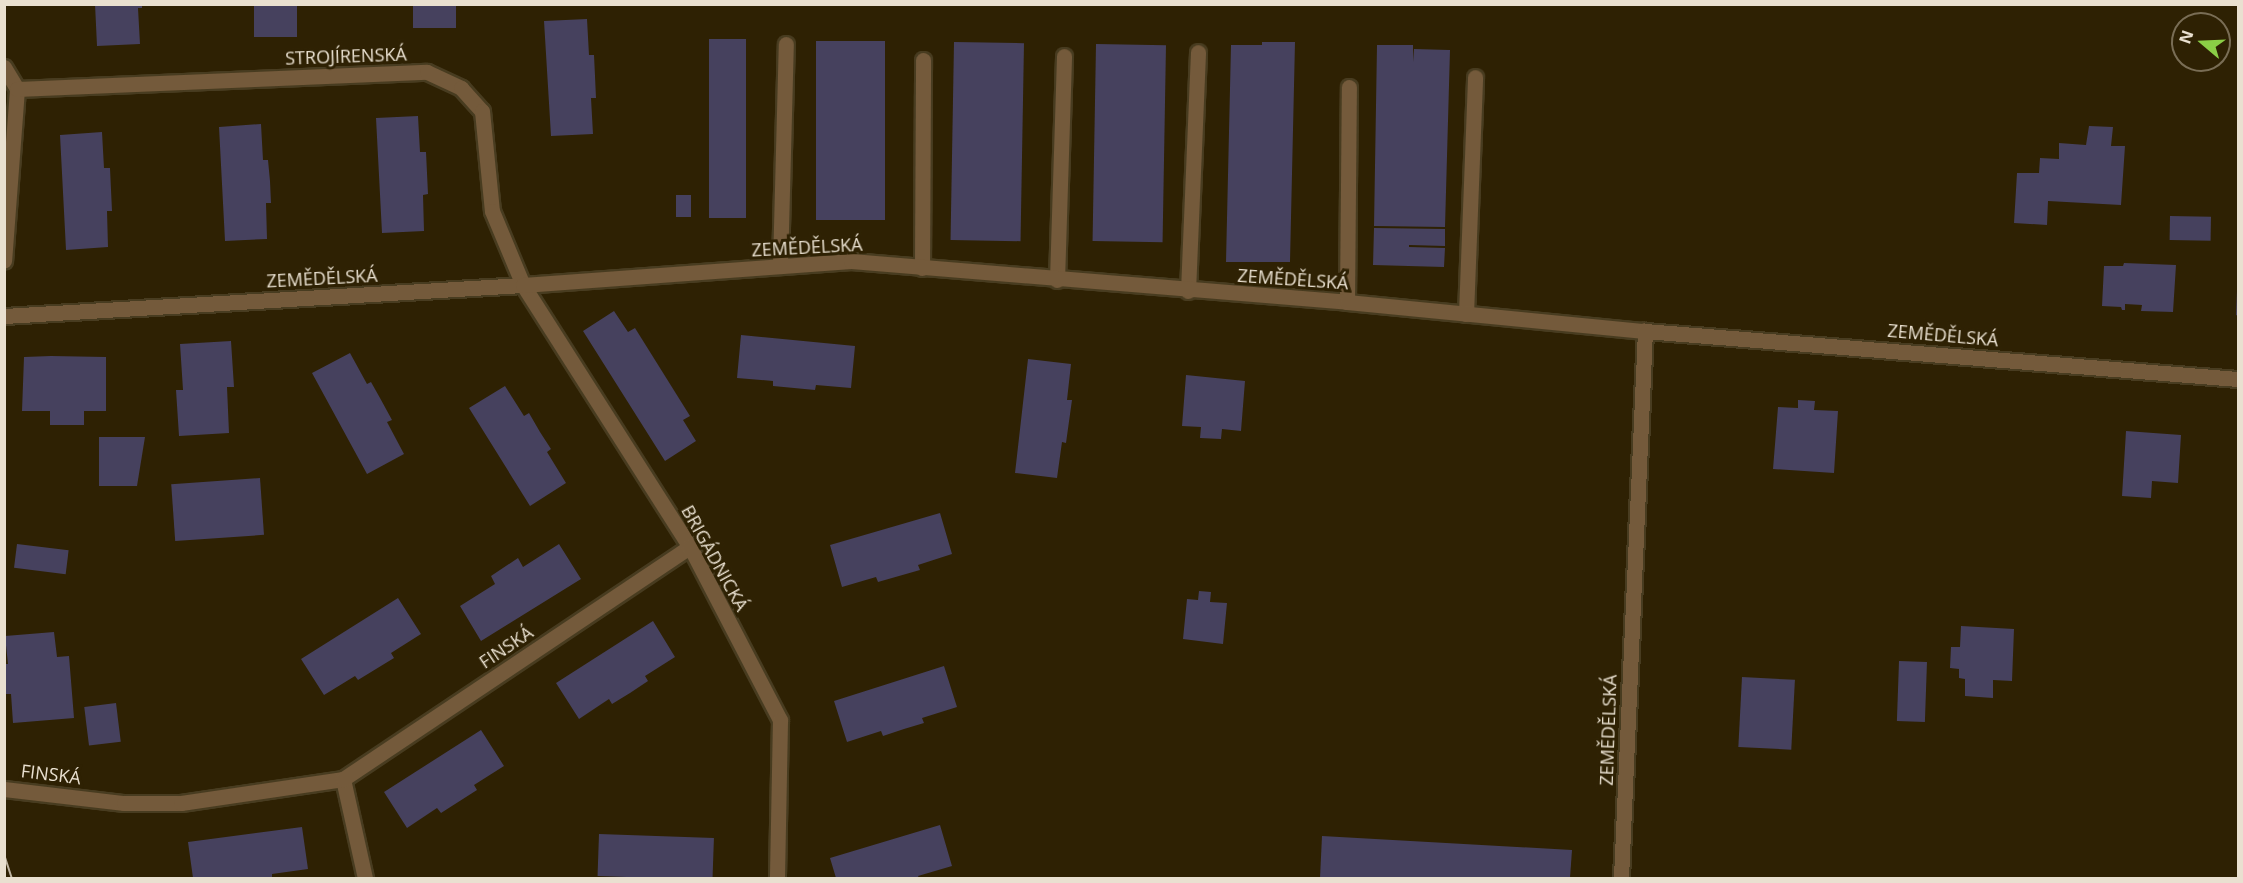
<!DOCTYPE html>
<html>
<head>
<meta charset="utf-8">
<style>
	body { margin:0 }
	#map { position:relative; width:2243px; height:883px; overflow:hidden; background:#2e2103; font-family:"Open Sans",sans-serif }
	div>[style] { position:absolute }
	[style*='--x'] { left:calc(var(--x)*1px); top:calc(var(--y)*1px); width:calc(var(--w)*1px); rotate:calc(var(--a)*1deg) }
	.building>* { inset:0; background:#46415e; transform-origin:0 0 }
	.roads { filter:drop-shadow(2px 0 #483c20) drop-shadow(-2px 0 #483c20) drop-shadow(0 2px #483c20) drop-shadow(0 -2px #483c20) }
	.lane>* { height:15px; margin:-7.5px; padding:0 7.5px; transform-origin:7.5px; border-radius:7.5px; background:#745a3b }
	.street>* { height:15px; margin:-7.5px; padding:0 7.5px; transform-origin:7.5px; border-radius:7.5px; background:#745a3b }
	.tram>* { height:1.5px; margin:-0.75px; padding:0 0.75px; transform-origin:0.75px; border-radius:0.75px; background:#bdb3a0 }
	span { translate:-50% -50%; white-space:nowrap; text-align:center; line-height:1.15; -webkit-text-stroke:6px #2e2103; paint-order:stroke }
	.street-label { font-size:18px; color:#e9e0d0 }
	.frame { position:absolute; inset:0; border:6px solid #e9e0d0; pointer-events:none }
	.north { position:absolute; left:2171px; top:12px; width:60px; height:60px; box-sizing:border-box; background:#2e2103; border:2px solid #796d55; border-radius:50%; rotate:289deg; font-size:16px; font-weight:700; line-height:24px; text-align:center; color:#e9e0d0 }
	.north::after { content:''; display:block; margin:auto; width:21px; height:27px; background:#8bce46; clip-path:polygon(50% 0,100% 100%,50% 72%,0 100%) }
</style>
</head>
<body>
<div id="map">
	<div class="building">
		<div style="clip-path:polygon(95px 4px,142px 4px,142px 8px,138px 8px,140px 44px,97px 46px)"></div>
		<div style="left:254px;top:4px;width:43px;height:33px"></div>
		<div style="left:413px;top:5px;width:43px;height:23px"></div>
		<div style="clip-path:polygon(587px 19px,589px 55px,594px 55px,595px 76px,596px 98px,591px 98px,593px 134px,551px 136px,544px 21px)"></div>
		<div style="left:709px;top:39px;width:37px;height:179px"></div>
		<div style="left:816px;top:41px;width:69px;height:179px"></div>
		<div style="left:954px;top:42px;width:70px;height:198px;rotate:1deg"></div>
		<div style="clip-path:polygon(1262px 42px,1295px 42px,1290px 262px,1226px 262px,1231px 45px,1262px 45px)"></div>
		<div style="left:1096px;top:44px;width:70px;height:197px;rotate:1deg"></div>
		<div style="clip-path:polygon(1377px 45px,1413px 45px,1413px 62px,1414px 49px,1450px 50px,1445px 227px,1374px 226px)"></div>
		<div style="clip-path:polygon(418px 116px,420px 152px,426px 152px,428px 194px,423px 195px,424px 231px,382px 233px,376px 118px)"></div>
		<div style="clip-path:polygon(261px 124px,263px 160px,268px 160px,270px 181px,271px 203px,266px 203px,267px 239px,225px 241px,219px 127px)"></div>
		<div style="clip-path:polygon(2089px 126px,2113px 127px,2111px 146px,2125px 146px,2121px 205px,2048px 201px,2047px 225px,2014px 223px,2017px 173px,2039px 173px,2040px 158px,2059px 159px,2059px 143px,2086px 145px)"></div>
		<div style="clip-path:polygon(102px 132px,104px 168px,110px 168px,112px 211px,107px 211px,108px 247px,66px 250px,60px 135px)"></div>
		<div style="left:676px;top:195px;width:15px;height:22px"></div>
		<div style="left:2170px;top:216px;width:41px;height:24px;rotate:1deg"></div>
		<div style="clip-path:polygon(1374px 228px,1445px 229px,1445px 246px,1409px 245px,1409px 247px,1445px 248px,1444px 267px,1373px 265px)"></div>
		<div style="clip-path:polygon(2124px 263px,2176px 265px,2173px 312px,2141px 311px,2142px 305px,2125px 304px,2125px 310px,2122px 310px,2121px 307px,2102px 306px,2104px 266px,2123px 266px)"></div>
		<div style="clip-path:polygon(2237px 291px,2238px 291px,2238px 316px,2236px 315px)"></div>
		<div style="clip-path:polygon(614px 311px,628px 332px,635px 328px,690px 416px,683px 420px,696px 441px,665px 461px,583px 331px)"></div>
		<div style="clip-path:polygon(741px 335px,855px 346px,851px 388px,816px 385px,815px 390px,773px 386px,773px 381px,737px 378px)"></div>
		<div style="clip-path:polygon(231px 341px,234px 387px,227px 387px,229px 433px,179px 436px,176px 390px,183px 390px,180px 344px)"></div>
		<div style="clip-path:polygon(350px 353px,367px 384px,371px 382px,380px 398px,392px 420px,387px 422px,404px 454px,367px 474px,312px 373px)"></div>
		<div style="clip-path:polygon(51px 356px,106px 357px,106px 411px,84px 411px,84px 425px,50px 425px,50px 411px,22px 411px,24px 357px)"></div>
		<div style="clip-path:polygon(1028px 359px,1071px 364px,1067px 400px,1072px 400px,1066px 443px,1062px 442px,1057px 478px,1015px 473px)"></div>
		<div style="clip-path:polygon(1186px 375px,1245px 381px,1241px 431px,1222px 429px,1221px 439px,1200px 438px,1201px 427px,1182px 426px)"></div>
		<div style="clip-path:polygon(505px 386px,524px 416px,529px 413px,540px 432px,551px 449px,547px 452px,566px 483px,530px 506px,469px 408px)"></div>
		<div style="clip-path:polygon(1798px 400px,1815px 401px,1814px 410px,1838px 411px,1834px 473px,1773px 469px,1778px 407px,1798px 408px)"></div>
		<div style="clip-path:polygon(2126px 431px,2181px 435px,2178px 483px,2152px 481px,2151px 498px,2122px 496px)"></div>
		<div style="clip-path:polygon(99px 437px,145px 437px,137px 486px,99px 486px)"></div>
		<div style="left:260px;top:478px;width:57px;height:89px;rotate:86deg"></div>
		<div style="clip-path:polygon(940px 513px,952px 554px,918px 565px,920px 570px,878px 582px,876px 577px,842px 587px,830px 545px)"></div>
		<div style="left:17px;top:544px;width:52px;height:24px;rotate:7deg"></div>
		<div style="clip-path:polygon(559px 544px,581px 579px,481px 641px,460px 606px,495px 584px,491px 576px,518px 558px,523px 567px)"></div>
		<div style="clip-path:polygon(1199px 591px,1211px 592px,1210px 602px,1227px 603px,1223px 644px,1183px 639px,1187px 599px,1198px 600px)"></div>
		<div style="clip-path:polygon(398px 598px,421px 634px,391px 653px,394px 658px,358px 680px,355px 676px,324px 695px,301px 659px)"></div>
		<div style="clip-path:polygon(653px 621px,675px 657px,645px 676px,648px 681px,630px 693px,612px 704px,609px 699px,579px 719px,556px 683px)"></div>
		<div style="clip-path:polygon(1961px 626px,2014px 629px,2012px 681px,1993px 680px,1993px 698px,1965px 696px,1965px 679px,1959px 678px,1959px 669px,1950px 668px,1951px 647px,1960px 647px)"></div>
		<div style="clip-path:polygon(54px 632px,57px 657px,69px 656px,74px 718px,13px 723px,11px 694px,4px 694px,4px 664px,8px 664px,5px 636px)"></div>
		<div style="left:1899px;top:661px;width:28px;height:60px;rotate:2deg"></div>
		<div style="clip-path:polygon(944px 666px,957px 707px,922px 718px,924px 723px,904px 729px,883px 736px,881px 731px,847px 742px,834px 701px)"></div>
		<div style="left:1742px;top:677px;width:53px;height:70px;rotate:3deg"></div>
		<div style="left:116px;top:703px;width:39px;height:32px;rotate:83deg"></div>
		<div style="clip-path:polygon(481px 730px,504px 766px,474px 785px,477px 790px,441px 813px,437px 808px,407px 828px,384px 792px)"></div>
		<div style="clip-path:polygon(940px 825px,952px 866px,918px 876px,919px 878px,836px 878px,830px 858px)"></div>
		<div style="clip-path:polygon(302px 827px,308px 869px,272px 874px,272px 878px,193px 878px,188px 842px)"></div>
		<div style="left:599px;top:834px;width:115px;height:42px;rotate:2deg"></div>
		<div style="clip-path:polygon(1322px 836px,1572px 850px,1570px 878px,1320px 878px)"></div>
	</div>
	<div class="roads">
		<div class="lane">
			<div style="--x:780;--y:266;--w:222;--a:-88.5"></div>
			<div style="--x:922;--y:268;--w:208;--a:-89.7"></div>
			<div style="--x:1057;--y:280;--w:224;--a:-88.2"></div>
			<div style="--x:1188;--y:291;--w:239;--a:-87.6"></div>
			<div style="--x:1347;--y:302;--w:215;--a:-89.5"></div>
			<div style="--x:1466;--y:314;--w:237;--a:-87.8"></div>
			<div style="--x:343;--y:779;--w:101;--a:77.5"></div>
			<div style="--x:4;--y:789;--w:121;--a:6.7"></div>
			<div style="--x:124;--y:803;--w:57;--a:0"></div>
			<div style="--x:181;--y:803;--w:164;--a:-8.4"></div>
			<div style="--x:343;--y:779;--w:417;--a:-33.8"></div>
		</div>
		<div class="street">
			<div style="--x:4;--y:67;--w:26;--a:59"></div>
			<div style="--x:17;--y:89;--w:172;--a:94.3"></div>
			<div style="--x:17;--y:89;--w:410;--a:-2.4"></div>
			<div style="--x:427;--y:72;--w:38;--a:25"></div>
			<div style="--x:461;--y:88;--w:31;--a:48"></div>
			<div style="--x:482;--y:111;--w:100;--a:84.3"></div>
			<div style="--x:492;--y:211;--w:80;--a:67.3"></div>
			<div style="--x:523;--y:285;--w:311;--a:57.5"></div>
			<div style="--x:690;--y:547;--w:195;--a:62.5"></div>
			<div style="--x:780;--y:720;--w:158;--a:91.1"></div>
			<div style="--x:4;--y:316;--w:520;--a:-3.42"></div>
			<div style="--x:523;--y:285;--w:329;--a:-4.2"></div>
			<div style="--x:851;--y:261;--w:498;--a:4.7"></div>
			<div style="--x:1347;--y:302;--w:299;--a:5.6"></div>
			<div style="--x:1645;--y:331;--w:595;--a:4.63"></div>
			<div style="--x:1621;--y:878;--w:548;--a:-87.49"></div>
		</div>
	</div>
	<div class="tram">
		<div style="--x:4;--y:853;--w:26;--a:72"></div>
	</div>
	<div class="street-label">
		<span style="left:346px;top:56px;rotate:-2deg">STROJÍRENSKÁ</span>
		<span style="left:807px;top:247px;rotate:-3deg">ZEMĚDĚLSKÁ</span>
		<span style="left:322px;top:278px;rotate:-3deg">ZEMĚDĚLSKÁ</span>
		<span style="left:1293px;top:279px;rotate:4deg">ZEMĚDĚLSKÁ</span>
		<span style="left:1943px;top:335px;rotate:5deg">ZEMĚDĚLSKÁ</span>
		<span style="left:715px;top:558px;rotate:61deg">BRIGÁDNICKÁ</span>
		<span style="left:506px;top:647px;rotate:-34deg">FINSKÁ</span>
		<span style="left:1608px;top:730px;rotate:-88deg">ZEMĚDĚLSKÁ</span>
		<span style="left:51px;top:774px;rotate:7deg">FINSKÁ</span>
	</div>
	<div class="frame"></div>
	<div class="north">N</div>
</div>
</body>
</html>
